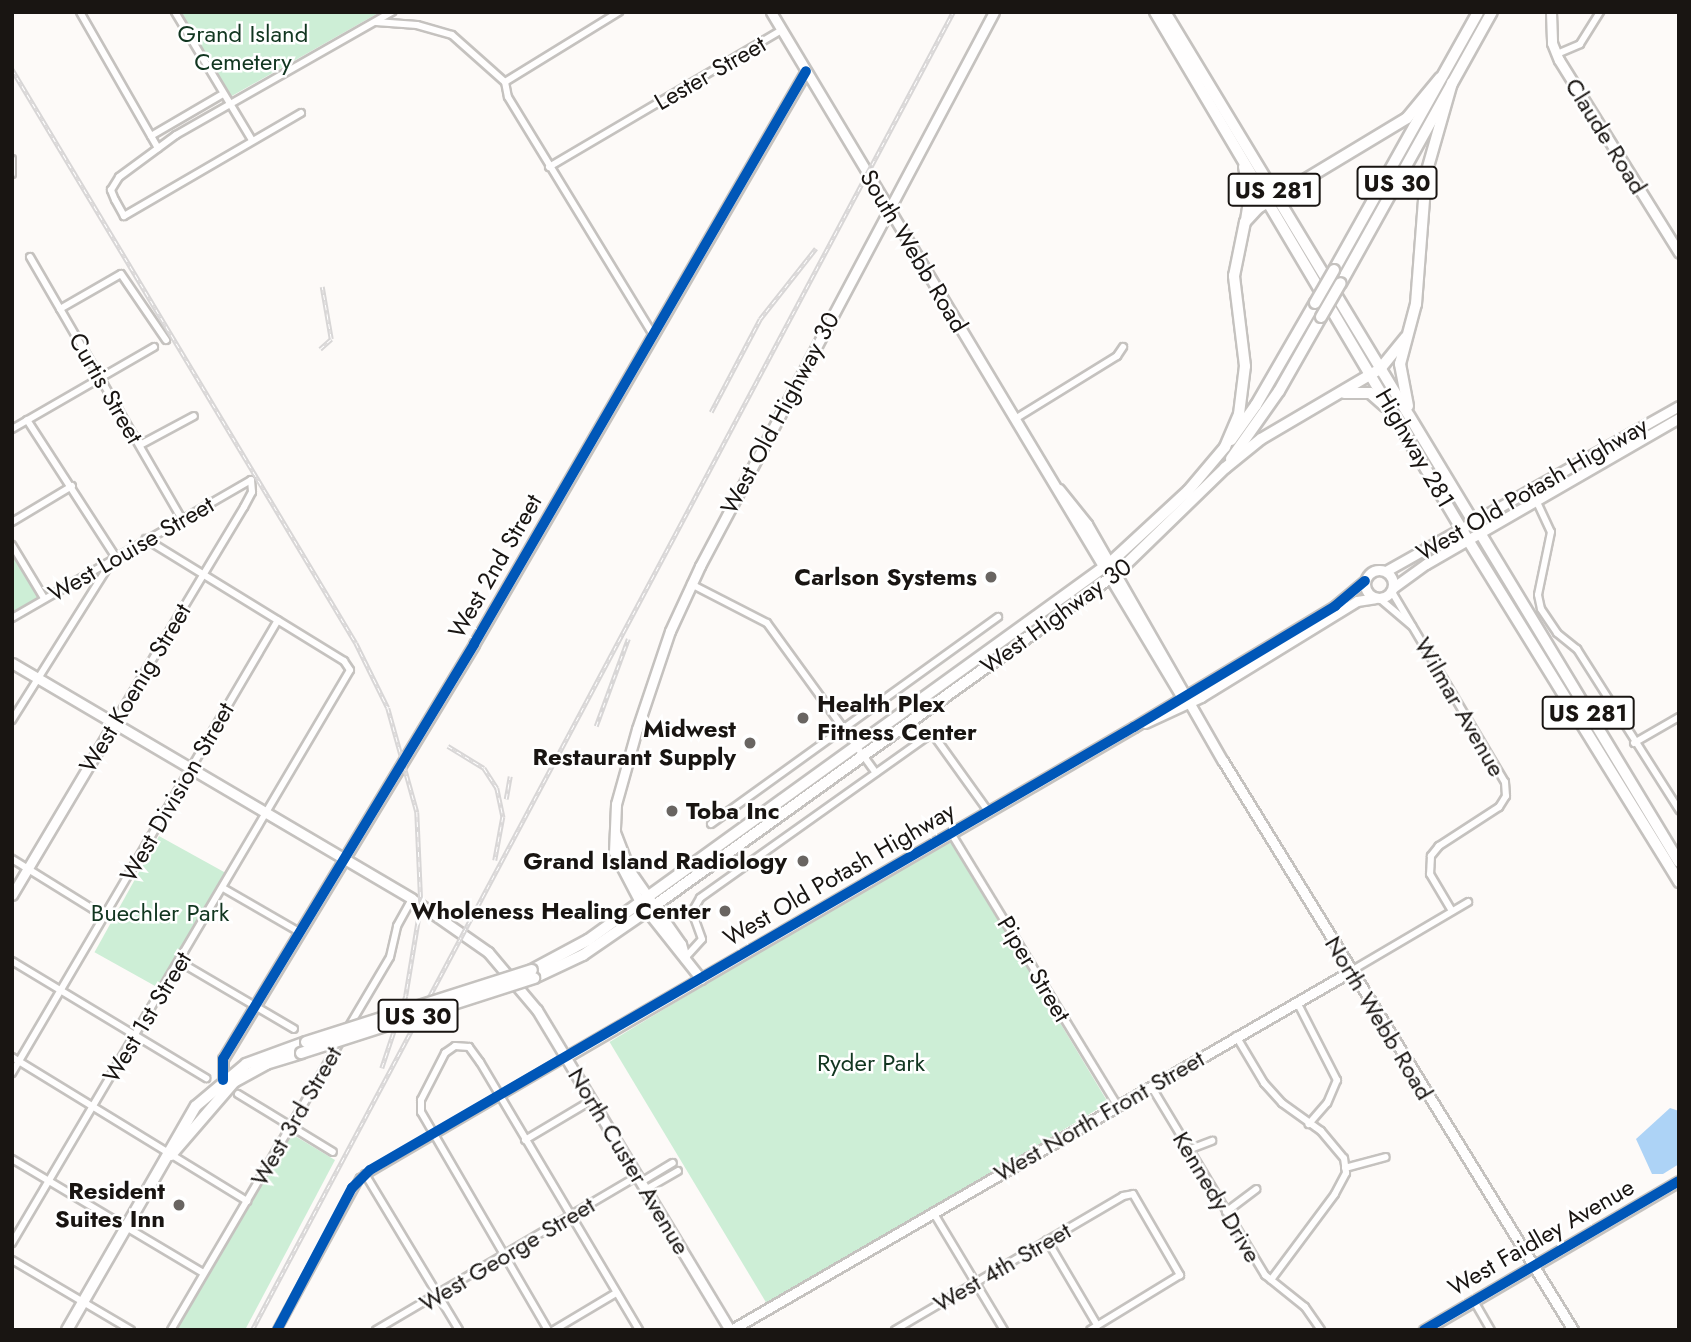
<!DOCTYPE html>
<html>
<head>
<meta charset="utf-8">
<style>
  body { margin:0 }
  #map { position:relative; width:1691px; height:1342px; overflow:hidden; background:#fdfaf8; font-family:Jost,sans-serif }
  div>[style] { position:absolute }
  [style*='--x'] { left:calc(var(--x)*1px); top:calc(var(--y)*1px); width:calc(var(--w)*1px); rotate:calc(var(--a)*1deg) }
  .green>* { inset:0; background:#cdeed6; transform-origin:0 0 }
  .water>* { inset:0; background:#add3f6 }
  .roads { filter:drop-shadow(2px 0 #c5c2bf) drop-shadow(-2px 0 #c5c2bf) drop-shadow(0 2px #c5c2bf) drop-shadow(0 -2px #c5c2bf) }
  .street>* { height:6px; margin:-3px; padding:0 3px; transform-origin:3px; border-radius:3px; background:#fffefe }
  .secondary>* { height:9px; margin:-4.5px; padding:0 4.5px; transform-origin:4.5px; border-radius:4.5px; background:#fffefe }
  .secondary>.ring { margin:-4.5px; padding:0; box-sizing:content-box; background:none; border:9px solid #fffefe; border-radius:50% }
  .primary>* { height:10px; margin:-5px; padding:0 5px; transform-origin:5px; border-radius:5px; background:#fffefe }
  .highway>* { height:10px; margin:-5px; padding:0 5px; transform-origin:5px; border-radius:5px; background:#fffefe }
  .rail>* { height:4.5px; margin-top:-2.25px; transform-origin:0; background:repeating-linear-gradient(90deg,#fff 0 5px,#d8d6d6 0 10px); box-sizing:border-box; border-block:2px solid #d8d6d6 }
  .bridges { filter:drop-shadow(2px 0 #c5c2bf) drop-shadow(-2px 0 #c5c2bf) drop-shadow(0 2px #c5c2bf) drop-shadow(0 -2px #c5c2bf) }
  .primary-bridge>* { height:10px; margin:-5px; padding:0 5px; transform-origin:5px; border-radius:5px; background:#fffefe }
  .highway-bridge>* { height:10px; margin:-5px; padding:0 5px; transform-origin:5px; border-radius:5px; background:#fffefe }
  .cycleway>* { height:10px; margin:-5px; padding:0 5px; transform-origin:5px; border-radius:5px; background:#0057b8 }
  .dots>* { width:19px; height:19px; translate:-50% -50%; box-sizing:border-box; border:4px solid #fff; border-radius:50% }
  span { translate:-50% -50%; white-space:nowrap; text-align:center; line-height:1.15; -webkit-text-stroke:5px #fff; paint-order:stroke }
  .shield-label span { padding:2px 5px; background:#fff; border:2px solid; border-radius:5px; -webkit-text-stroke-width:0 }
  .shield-label { font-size:23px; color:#191512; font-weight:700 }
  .park-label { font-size:24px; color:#113620 }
  .street-label { font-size:24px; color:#191512 }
  .poi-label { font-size:24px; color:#191512; font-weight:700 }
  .right { translate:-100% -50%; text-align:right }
  .left { translate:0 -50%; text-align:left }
  .frame { position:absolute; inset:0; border:14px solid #191512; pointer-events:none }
</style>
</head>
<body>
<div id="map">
  <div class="green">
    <i style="clip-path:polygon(180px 12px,380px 12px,230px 97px)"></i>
    <i style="clip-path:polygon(12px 549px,41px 598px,12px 614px)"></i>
    <i style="left:159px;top:836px;width:78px;height:133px;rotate:29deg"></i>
    <i style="left:949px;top:838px;width:309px;height:396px;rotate:59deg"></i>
    <i style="clip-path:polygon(290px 1133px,335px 1160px,245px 1330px,175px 1330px)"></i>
  </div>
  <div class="water">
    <i style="clip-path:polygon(1670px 1108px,1679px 1111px,1679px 1164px,1663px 1174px,1652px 1174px,1636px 1139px)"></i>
  </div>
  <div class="roads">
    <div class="street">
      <i style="--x:80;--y:12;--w:157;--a:60.2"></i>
      <i style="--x:175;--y:12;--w:149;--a:59"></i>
      <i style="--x:376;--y:22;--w:41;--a:4.2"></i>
      <i style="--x:417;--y:25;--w:36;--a:16"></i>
      <i style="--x:452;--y:35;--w:71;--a:41.6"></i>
      <i style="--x:505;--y:82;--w:15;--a:79"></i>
      <i style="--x:508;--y:97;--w:279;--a:58.6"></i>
      <i style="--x:1557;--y:54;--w:25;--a:-23"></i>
      <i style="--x:1580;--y:44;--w:38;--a:-58"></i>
      <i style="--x:505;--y:82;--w:134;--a:-31.6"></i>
      <i style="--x:301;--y:113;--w:205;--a:149.8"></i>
      <i style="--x:124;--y:216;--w:18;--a:-119"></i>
      <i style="--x:115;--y:200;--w:11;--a:-112"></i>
      <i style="--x:111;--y:190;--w:15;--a:-58"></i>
      <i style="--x:119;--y:177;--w:71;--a:-36.4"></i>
      <i style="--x:176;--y:135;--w:249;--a:-29.7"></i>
      <i style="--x:151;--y:136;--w:83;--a:-30.3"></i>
      <i style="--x:12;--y:159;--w:15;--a:90"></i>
      <i style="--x:549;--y:167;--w:270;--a:-30.5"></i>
      <i style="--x:30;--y:257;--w:303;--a:59.9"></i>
      <i style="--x:60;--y:309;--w:70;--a:-29.8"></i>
      <i style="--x:121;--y:274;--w:80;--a:55.7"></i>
      <i style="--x:1015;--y:419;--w:120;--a:-31.7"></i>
      <i style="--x:1117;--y:356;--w:11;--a:-56"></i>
      <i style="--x:12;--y:429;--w:164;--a:-30"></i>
      <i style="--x:140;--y:445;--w:61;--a:-28.2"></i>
      <i style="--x:1536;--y:500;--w:35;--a:65"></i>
      <i style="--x:1551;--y:532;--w:64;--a:101.7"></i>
      <i style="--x:1538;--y:595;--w:14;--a:78"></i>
      <i style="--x:1541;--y:609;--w:29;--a:56"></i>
      <i style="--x:1557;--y:633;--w:26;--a:39"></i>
      <i style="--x:1577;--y:649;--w:191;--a:57.6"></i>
      <i style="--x:12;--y:522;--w:70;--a:-31"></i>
      <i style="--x:12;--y:545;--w:62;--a:58.9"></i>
      <i style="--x:691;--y:584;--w:85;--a:27.2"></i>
      <i style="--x:767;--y:623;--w:185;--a:54"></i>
      <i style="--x:1392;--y:592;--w:221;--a:59.3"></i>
      <i style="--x:1505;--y:782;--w:14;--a:86"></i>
      <i style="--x:1506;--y:796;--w:13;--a:122"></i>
      <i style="--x:1499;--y:807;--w:72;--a:147"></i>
      <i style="--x:1439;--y:846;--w:13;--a:129"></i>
      <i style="--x:1431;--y:856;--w:18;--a:93"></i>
      <i style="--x:1430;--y:874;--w:43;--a:59.3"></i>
      <i style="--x:1380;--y:599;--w:42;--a:40.2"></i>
      <i style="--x:12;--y:618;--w:276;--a:-30"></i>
      <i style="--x:251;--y:480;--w:12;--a:85"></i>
      <i style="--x:252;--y:492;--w:17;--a:118"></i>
      <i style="--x:244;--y:507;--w:252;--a:121"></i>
      <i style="--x:12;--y:720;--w:194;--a:-57.9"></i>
      <i style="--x:115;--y:556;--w:162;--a:-122.9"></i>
      <i style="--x:1634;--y:743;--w:52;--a:-30"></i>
      <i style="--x:711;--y:824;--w:354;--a:-35.8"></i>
      <i style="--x:951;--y:833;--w:319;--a:58.6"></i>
      <i style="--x:12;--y:859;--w:108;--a:31.8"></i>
      <i style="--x:223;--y:888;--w:90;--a:30"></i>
      <i style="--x:685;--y:958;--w:25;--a:-48"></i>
      <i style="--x:702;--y:939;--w:29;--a:-110"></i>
      <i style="--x:692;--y:912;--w:16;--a:-60"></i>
      <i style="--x:700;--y:898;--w:285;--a:-35.4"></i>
      <i style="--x:932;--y:733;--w:96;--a:54.3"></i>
      <i style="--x:12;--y:961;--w:227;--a:31.1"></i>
      <i style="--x:180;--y:962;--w:132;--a:30.4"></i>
      <i style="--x:1351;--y:971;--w:136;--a:-30.5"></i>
      <i style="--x:1297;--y:1002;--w:88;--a:62.9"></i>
      <i style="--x:1337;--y:1080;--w:25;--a:113"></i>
      <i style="--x:1327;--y:1103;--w:28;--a:131"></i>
      <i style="--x:348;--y:1028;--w:82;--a:-59.4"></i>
      <i style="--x:390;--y:957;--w:32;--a:-77"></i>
      <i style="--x:397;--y:926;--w:31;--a:-61"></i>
      <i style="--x:1236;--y:1036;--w:55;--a:59.2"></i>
      <i style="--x:1264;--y:1083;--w:27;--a:48"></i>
      <i style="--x:1282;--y:1103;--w:48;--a:35.7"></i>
      <i style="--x:1321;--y:1131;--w:35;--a:50"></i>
      <i style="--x:1344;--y:1158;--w:15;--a:82"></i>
      <i style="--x:1346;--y:1173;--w:24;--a:118"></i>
      <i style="--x:1335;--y:1194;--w:107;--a:126.7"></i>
      <i style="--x:12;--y:1057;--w:276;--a:31.5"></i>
      <i style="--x:12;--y:1073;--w:525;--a:-59.58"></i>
      <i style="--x:1151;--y:1086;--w:221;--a:58.9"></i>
      <i style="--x:1265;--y:1275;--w:51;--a:38.7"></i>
      <i style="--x:1305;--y:1307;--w:28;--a:55"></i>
      <i style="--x:238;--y:1094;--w:111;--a:31.4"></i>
      <i style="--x:525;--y:1140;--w:78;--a:-30.8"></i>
      <i style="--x:1188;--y:1150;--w:26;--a:-21"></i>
      <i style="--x:12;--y:1159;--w:222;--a:30.8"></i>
      <i style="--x:1345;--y:1168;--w:42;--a:-15"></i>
      <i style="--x:365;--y:1174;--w:182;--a:58.9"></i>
      <i style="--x:641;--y:1182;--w:37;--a:-31"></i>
      <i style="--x:645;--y:1190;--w:38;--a:-30"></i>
      <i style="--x:933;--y:1212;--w:138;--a:59"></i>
      <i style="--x:1226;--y:1212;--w:38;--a:-37"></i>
      <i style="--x:1047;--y:1240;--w:99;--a:59.5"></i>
      <i style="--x:12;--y:1243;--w:665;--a:-59.46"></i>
      <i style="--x:350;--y:670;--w:11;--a:-124"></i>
      <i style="--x:344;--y:661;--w:233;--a:-148.4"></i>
      <i style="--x:12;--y:1260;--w:138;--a:30.5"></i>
      <i style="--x:1474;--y:1301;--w:34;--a:60"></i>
      <i style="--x:171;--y:1330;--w:336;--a:-59.6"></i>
      <i style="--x:277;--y:1330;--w:173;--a:-61.4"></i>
      <i style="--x:360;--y:1178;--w:239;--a:-30.4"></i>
      <i style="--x:376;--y:1330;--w:303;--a:-30.5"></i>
      <i style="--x:548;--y:1330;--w:252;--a:-120.2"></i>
      <i style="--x:421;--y:1112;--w:12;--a:-90"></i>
      <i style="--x:421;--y:1100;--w:53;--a:-62.9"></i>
      <i style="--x:445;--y:1053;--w:12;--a:-35"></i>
      <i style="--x:455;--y:1046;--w:14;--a:4"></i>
      <i style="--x:469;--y:1047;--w:19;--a:54"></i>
      <i style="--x:480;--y:1062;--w:312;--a:59.3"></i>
      <i style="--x:554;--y:1330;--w:72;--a:-30.8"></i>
      <i style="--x:895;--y:1330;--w:264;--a:-30.4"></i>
      <i style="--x:1123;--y:1196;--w:10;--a:-11"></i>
      <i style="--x:1133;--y:1194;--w:94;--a:59.9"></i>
      <i style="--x:1180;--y:1275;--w:105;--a:148.6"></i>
    </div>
    <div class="secondary">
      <i style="--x:771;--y:12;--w:803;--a:59.06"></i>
      <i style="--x:1551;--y:12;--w:31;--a:88"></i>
      <i style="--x:1552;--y:43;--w:18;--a:68"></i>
      <i style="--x:1559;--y:60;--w:227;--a:58.1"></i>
      <i style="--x:1059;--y:489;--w:45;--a:51.3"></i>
      <i style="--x:1087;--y:524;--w:273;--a:60.2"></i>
      <i style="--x:1223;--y:761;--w:668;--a:58.4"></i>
      <i class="ring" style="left:1365px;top:570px;width:19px;height:19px"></i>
      <i style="--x:1386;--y:571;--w:336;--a:-29.4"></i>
      <i style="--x:1394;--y:587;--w:39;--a:-36"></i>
      <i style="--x:1426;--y:564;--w:292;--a:-30"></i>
      <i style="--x:12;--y:663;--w:464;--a:30.5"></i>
      <i style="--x:412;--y:899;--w:93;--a:34.9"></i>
      <i style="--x:488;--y:952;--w:76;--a:49.8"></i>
      <i style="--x:537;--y:1010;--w:374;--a:58.9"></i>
      <i style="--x:1145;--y:723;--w:62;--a:-24.9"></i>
      <i style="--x:1201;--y:697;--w:183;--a:-31.6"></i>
      <i style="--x:1357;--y:601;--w:18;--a:-9"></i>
      <i style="--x:615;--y:832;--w:42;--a:69"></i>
      <i style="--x:630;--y:871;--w:89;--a:55.1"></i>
      <i style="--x:681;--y:944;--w:15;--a:74"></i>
      <i style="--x:12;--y:895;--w:200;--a:-59.3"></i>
      <i style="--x:701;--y:979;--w:98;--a:-128.4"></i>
      <i style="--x:640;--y:902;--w:56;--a:-117.5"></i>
      <i style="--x:614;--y:852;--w:48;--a:-87.6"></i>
      <i style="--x:616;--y:804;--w:78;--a:-74.4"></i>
      <i style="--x:637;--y:729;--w:103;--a:-71.4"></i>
      <i style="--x:670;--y:631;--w:72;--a:-65.2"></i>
      <i style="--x:700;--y:566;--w:627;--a:-62.05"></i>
      <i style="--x:566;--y:1057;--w:657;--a:-30.16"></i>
      <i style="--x:1134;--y:727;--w:235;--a:-31"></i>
      <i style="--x:1335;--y:606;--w:39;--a:-40"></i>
      <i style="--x:223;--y:1080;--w:21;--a:-90"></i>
      <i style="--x:223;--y:1059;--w:485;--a:-58.8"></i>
      <i style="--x:474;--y:644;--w:662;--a:-59.91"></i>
      <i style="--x:731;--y:1330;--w:716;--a:-30.07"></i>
      <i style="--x:1424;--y:1330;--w:295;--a:-30.3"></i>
    </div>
    <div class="primary">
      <i style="--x:1334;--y:270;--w:295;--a:-60.8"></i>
      <i style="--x:1341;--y:283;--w:310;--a:-60.9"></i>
      <i style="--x:1231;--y:440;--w:43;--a:-54.5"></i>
      <i style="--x:1256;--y:405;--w:118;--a:-60"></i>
      <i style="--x:1231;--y:459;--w:83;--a:-54.8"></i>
      <i style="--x:1279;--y:391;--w:85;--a:-60.4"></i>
    </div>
    <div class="highway">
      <i style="--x:1155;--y:12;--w:614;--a:59.34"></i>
      <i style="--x:1468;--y:540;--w:402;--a:58.3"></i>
      <i style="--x:1165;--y:12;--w:993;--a:58.84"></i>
      <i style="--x:1244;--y:167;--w:29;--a:78"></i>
      <i style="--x:1250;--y:195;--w:24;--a:99"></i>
      <i style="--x:1344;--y:393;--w:26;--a:0"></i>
      <i style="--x:1370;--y:393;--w:20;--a:41"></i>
      <i style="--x:1408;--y:406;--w:43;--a:-100.8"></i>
      <i style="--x:1400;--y:364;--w:62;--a:-75.1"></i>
      <i style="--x:1416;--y:304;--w:130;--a:-85.6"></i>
      <i style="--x:1426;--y:174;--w:95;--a:-74.1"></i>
      <i style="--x:532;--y:970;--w:64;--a:-28.2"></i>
      <i style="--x:588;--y:940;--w:645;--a:-35.86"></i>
      <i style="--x:1111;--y:562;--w:105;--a:-42.7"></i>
      <i style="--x:1188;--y:491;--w:57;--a:-49.9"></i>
      <i style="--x:1225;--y:447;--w:36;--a:-67"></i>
      <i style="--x:1239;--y:414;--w:48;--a:-82.9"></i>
      <i style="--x:1245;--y:366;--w:91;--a:-97"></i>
      <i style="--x:1234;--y:276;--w:55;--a:-78.5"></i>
      <i style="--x:1245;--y:222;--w:19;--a:-47"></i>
      <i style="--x:1258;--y:208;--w:174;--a:-31.1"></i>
      <i style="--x:1407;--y:118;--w:52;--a:-50.5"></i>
      <i style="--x:534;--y:978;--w:54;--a:-25.1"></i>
      <i style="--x:583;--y:955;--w:86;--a:-34.6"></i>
      <i style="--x:654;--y:906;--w:570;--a:-35.72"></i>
      <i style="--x:1117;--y:573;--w:151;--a:-44.2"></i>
      <i style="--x:1225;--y:468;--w:46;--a:-38.9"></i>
      <i style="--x:1261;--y:439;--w:138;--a:-30.5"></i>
      <i style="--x:1380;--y:369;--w:41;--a:-50.9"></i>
      <i style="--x:171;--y:1155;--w:96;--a:-49.2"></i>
      <i style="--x:234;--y:1082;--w:37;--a:-29"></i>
      <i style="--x:266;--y:1064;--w:37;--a:-17"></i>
      <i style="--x:67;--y:1330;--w:258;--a:-60.1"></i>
      <i style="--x:196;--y:1106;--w:65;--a:-40"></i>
      <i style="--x:246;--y:1064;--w:64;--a:-20.1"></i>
    </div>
  </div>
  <div class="rail">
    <i style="--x:12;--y:69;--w:669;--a:59.07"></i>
    <i style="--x:356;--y:643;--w:72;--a:63.8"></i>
    <i style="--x:388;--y:708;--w:108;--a:74.4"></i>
    <i style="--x:417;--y:812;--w:93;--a:87.5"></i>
    <i style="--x:421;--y:905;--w:92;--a:99.4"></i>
    <i style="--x:406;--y:996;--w:76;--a:108.4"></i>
    <i style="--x:320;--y:349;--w:15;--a:-42"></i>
    <i style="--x:331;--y:339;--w:53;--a:-99.8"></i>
    <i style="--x:711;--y:412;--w:105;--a:-62.2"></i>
    <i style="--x:760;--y:319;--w:90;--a:-51.7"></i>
    <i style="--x:596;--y:726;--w:93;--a:-69.8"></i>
    <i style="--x:448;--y:746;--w:42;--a:31.4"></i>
    <i style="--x:484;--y:768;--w:24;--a:57"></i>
    <i style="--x:497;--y:788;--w:30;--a:78"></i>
    <i style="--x:503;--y:817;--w:44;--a:100.5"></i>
    <i style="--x:506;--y:799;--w:23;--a:-80"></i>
    <i style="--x:252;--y:1330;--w:1493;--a:-61.99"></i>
  </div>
  <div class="bridges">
    <div class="primary-bridge">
      <i style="--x:1315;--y:303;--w:38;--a:-60"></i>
      <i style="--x:1321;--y:317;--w:39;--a:-60"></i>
    </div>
    <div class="highway-bridge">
      <i style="--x:306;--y:1042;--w:237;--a:-17.7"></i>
      <i style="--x:301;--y:1053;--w:245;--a:-17.8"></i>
    </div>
  </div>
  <div class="cycleway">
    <i style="--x:223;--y:1080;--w:21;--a:-90"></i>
    <i style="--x:223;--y:1059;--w:485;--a:-58.8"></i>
    <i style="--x:474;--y:644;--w:662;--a:-59.91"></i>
    <i style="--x:277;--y:1330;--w:161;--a:-62.2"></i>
    <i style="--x:352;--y:1188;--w:25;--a:-45"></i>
    <i style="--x:370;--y:1170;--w:883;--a:-30.11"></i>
    <i style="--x:1134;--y:727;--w:235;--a:-31"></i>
    <i style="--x:1335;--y:606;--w:39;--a:-40"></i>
    <i style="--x:1424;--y:1330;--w:295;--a:-30.3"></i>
  </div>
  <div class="dots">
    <i style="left:991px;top:577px;background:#696562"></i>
    <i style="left:803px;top:718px;background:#696562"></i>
    <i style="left:750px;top:743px;background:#696562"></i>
    <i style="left:672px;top:811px;background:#696562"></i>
    <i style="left:803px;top:861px;background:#696562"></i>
    <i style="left:725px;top:911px;background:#696562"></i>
    <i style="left:179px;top:1205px;background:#696562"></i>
  </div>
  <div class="shield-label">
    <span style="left:1397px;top:183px">US 30</span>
    <span style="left:1274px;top:190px">US 281</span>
    <span style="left:1588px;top:713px">US 281</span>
    <span style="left:418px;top:1016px">US 30</span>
  </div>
  <div class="park-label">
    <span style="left:243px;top:48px">Grand Island<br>Cemetery</span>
    <span style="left:160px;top:913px">Buechler Park</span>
    <span style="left:871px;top:1063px">Ryder Park</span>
  </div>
  <div class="street-label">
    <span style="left:710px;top:73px;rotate:-30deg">Lester Street</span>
    <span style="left:1606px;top:136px;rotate:58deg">Claude Road</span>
    <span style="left:914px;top:251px;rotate:59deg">South Webb Road</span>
    <span style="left:106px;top:388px;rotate:60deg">Curtis Street</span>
    <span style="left:780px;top:413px;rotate:-62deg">West Old Highway 30</span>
    <span style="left:1415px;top:448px;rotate:60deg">Highway 281</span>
    <span style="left:1532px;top:489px;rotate:-30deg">West Old Potash Highway</span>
    <span style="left:131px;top:549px;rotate:-30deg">West Louise Street</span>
    <span style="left:495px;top:566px;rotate:-60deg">West 2nd Street</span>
    <span style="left:1056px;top:616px;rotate:-36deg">West Highway 30</span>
    <span style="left:135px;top:688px;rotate:-59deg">West Koenig Street</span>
    <span style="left:1460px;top:707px;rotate:60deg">Wilmar Avenue</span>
    <span style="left:177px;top:792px;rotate:-60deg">West Division Street</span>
    <span style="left:839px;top:874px;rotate:-30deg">West Old Potash Highway</span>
    <span style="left:1034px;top:969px;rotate:59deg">Piper Street</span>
    <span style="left:147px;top:1017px;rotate:-59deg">West 1st Street</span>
    <span style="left:1379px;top:1018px;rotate:59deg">North Webb Road</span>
    <span style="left:296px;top:1116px;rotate:-60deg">West 3rd Street</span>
    <span style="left:1099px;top:1116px;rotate:-30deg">West North Front Street</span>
    <span style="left:629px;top:1161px;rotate:59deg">North Custer Avenue</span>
    <span style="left:1217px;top:1197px;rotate:59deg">Kennedy Drive</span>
    <span style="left:1541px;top:1237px;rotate:-30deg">West Faidley Avenue</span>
    <span style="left:507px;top:1254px;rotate:-31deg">West George Street</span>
    <span style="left:1002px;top:1267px;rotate:-30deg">West 4th Street</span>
  </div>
  <div class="poi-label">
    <span class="right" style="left:977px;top:577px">Carlson Systems</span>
    <span class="left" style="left:817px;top:718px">Health Plex<br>Fitness Center</span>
    <span class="right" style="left:736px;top:743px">Midwest<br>Restaurant Supply</span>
    <span class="left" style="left:686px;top:811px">Toba Inc</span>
    <span class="right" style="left:787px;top:861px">Grand Island Radiology</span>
    <span class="right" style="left:711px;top:911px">Wholeness Healing Center</span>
    <span class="right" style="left:165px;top:1205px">Resident<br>Suites Inn</span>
  </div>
  <div class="frame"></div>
</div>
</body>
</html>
